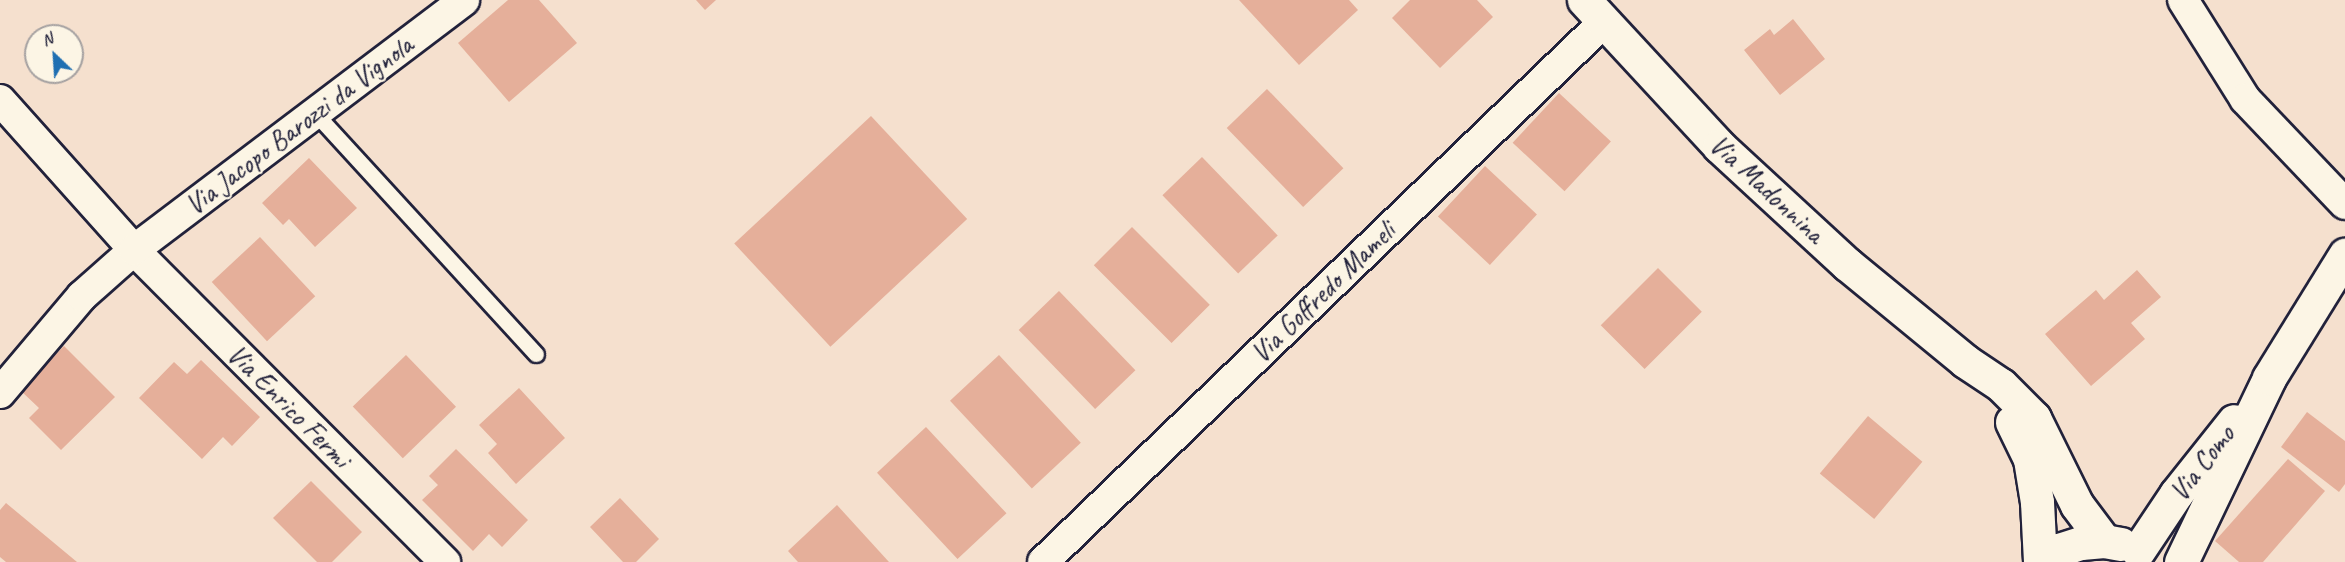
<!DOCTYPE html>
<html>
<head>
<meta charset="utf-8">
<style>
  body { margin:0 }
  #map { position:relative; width:2345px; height:562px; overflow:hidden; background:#f5e0ce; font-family:Caveat,sans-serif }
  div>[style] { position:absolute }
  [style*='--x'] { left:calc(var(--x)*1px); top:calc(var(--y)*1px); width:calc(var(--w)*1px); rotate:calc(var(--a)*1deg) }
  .building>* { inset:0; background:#e5af9a; transform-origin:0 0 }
  .roads { filter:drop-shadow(2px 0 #22223b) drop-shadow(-2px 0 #22223b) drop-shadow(0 2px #22223b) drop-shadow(0 -2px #22223b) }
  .lane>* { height:15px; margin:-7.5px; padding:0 7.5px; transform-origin:7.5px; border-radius:7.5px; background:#fcf5e5 }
  .street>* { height:30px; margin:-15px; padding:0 15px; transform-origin:15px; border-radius:15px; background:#fcf5e5 }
  .secondary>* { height:33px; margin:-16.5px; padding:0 16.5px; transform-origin:16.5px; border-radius:16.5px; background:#fcf5e5 }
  span { translate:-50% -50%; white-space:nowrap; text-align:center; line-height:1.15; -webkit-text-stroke:4.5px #fcf5e5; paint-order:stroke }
  .street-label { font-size:28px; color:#22223b }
  .north { position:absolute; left:24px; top:24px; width:60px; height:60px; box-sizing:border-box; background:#fcf5e5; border:2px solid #a5a1a1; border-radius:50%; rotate:335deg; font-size:16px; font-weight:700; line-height:24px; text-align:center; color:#22223b }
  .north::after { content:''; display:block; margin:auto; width:21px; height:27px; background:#1f6fb2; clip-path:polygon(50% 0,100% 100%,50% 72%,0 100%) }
</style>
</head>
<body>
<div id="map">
  <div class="building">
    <i style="clip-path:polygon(508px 0,539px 0,577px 43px,509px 102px,458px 43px)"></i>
    <i style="clip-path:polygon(696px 0,716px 0,705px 10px)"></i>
    <i style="clip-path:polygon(1239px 0,1349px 0,1358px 10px,1299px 65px)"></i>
    <i style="clip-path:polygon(1410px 0,1477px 0,1493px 17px,1440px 68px,1392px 18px)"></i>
    <i style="clip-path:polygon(1793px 19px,1825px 59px,1780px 95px,1744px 50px,1770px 29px,1774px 35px)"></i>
    <i style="left:1267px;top:89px;width:110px;height:56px;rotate:46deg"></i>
    <i style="left:1559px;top:93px;width:71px;height:68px;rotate:43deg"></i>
    <i style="left:871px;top:116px;width:141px;height:187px;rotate:47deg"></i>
    <i style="left:1202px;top:157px;width:109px;height:55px;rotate:46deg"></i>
    <i style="clip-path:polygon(309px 158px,357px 208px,315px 247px,289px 219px,283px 225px,262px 203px)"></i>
    <i style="left:1485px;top:166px;width:71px;height:69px;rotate:43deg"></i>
    <i style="left:1132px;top:227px;width:110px;height:54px;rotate:45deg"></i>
    <i style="left:260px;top:237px;width:81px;height:66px;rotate:47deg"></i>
    <i style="left:1658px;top:268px;width:62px;height:81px;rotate:45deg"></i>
    <i style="clip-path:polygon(2137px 270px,2161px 297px,2131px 323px,2145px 339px,2091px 386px,2045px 334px,2096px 290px,2104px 300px)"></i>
    <i style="left:1059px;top:291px;width:110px;height:56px;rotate:46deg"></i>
    <i style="clip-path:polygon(64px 346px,115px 397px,61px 450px,29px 418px,39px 408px,20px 390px)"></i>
    <i style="left:406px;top:355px;width:72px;height:74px;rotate:46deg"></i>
    <i style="left:999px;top:355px;width:120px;height:67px;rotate:47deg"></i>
    <i style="clip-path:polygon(201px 360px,260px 417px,232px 446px,223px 437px,202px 459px,139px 398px,174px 362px,187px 374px)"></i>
    <i style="clip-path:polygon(519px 388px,565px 438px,516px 484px,488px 453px,497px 444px,479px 425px)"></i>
    <i style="clip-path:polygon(2307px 412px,2345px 441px,2345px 484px,2339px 492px,2281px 447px)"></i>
    <i style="left:1868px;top:416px;width:71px;height:75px;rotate:40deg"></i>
    <i style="left:926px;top:427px;width:118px;height:67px;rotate:47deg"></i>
    <i style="clip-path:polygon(456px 449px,528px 520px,502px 547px,489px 534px,473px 551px,422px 500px,438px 485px,429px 476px)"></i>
    <i style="clip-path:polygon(2288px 459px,2325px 491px,2263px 562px,2239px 562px,2215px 541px)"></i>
    <i style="clip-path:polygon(311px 481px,362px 532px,332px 562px,317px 562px,273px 518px)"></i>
    <i style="clip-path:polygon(620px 498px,659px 539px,636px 562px,623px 562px,590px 527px)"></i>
    <i style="clip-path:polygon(6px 503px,77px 562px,6px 562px,0 557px,0 510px)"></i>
    <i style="clip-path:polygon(837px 505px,889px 562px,798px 562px,788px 551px)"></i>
  </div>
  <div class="roads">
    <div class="lane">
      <i style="--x:315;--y:113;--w:327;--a:47.5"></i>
    </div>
    <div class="street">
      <i style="--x:2183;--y:0;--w:117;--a:57.9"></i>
      <i style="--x:2245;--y:99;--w:145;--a:46.4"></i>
      <i style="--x:0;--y:100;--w:201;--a:48.2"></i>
      <i style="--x:134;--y:250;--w:441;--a:45.1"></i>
      <i style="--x:0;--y:393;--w:127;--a:-49.8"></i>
      <i style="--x:82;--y:296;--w:69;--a:-41.5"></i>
      <i style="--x:134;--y:250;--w:414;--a:-37.1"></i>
      <i style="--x:1043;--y:562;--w:777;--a:-43.91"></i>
    </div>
    <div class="secondary">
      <i style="--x:1584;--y:0;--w:199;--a:47.2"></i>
      <i style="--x:1719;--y:146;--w:174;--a:42.7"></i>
      <i style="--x:1847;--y:264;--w:153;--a:39.4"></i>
      <i style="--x:1965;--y:361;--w:43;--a:33.7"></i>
      <i style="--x:2001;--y:385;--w:47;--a:45"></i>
      <i style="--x:2034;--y:418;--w:97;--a:63.7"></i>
      <i style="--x:2077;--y:505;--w:45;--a:53.1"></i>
      <i style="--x:2012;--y:422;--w:41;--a:64.1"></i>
      <i style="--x:2030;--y:459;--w:44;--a:80.8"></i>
      <i style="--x:2037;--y:502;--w:60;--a:87.1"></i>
      <i style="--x:2138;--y:551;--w:69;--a:-56.3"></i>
      <i style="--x:2176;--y:494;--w:93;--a:-51.5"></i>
      <i style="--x:2041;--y:562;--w:22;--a:-34"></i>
      <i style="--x:2059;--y:550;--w:23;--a:-18"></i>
      <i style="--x:2081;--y:543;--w:23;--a:-5"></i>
      <i style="--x:2104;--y:541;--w:17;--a:10"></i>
      <i style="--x:2181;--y:562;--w:204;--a:-64.4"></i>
      <i style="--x:2269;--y:378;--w:145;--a:-58.3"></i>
    </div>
  </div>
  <div class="street-label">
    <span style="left:299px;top:125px;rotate:-37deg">Via Jacopo Barozzi da Vignola</span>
    <span style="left:1767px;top:189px;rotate:43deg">Via Madonnina</span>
    <span style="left:1323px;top:292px;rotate:-44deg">Via Goffredo Mameli</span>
    <span style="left:289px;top:406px;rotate:45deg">Via Enrico Fermi</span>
    <span style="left:2202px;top:463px;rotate:-52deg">Via Como</span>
  </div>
  <div class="north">N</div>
</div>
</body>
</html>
